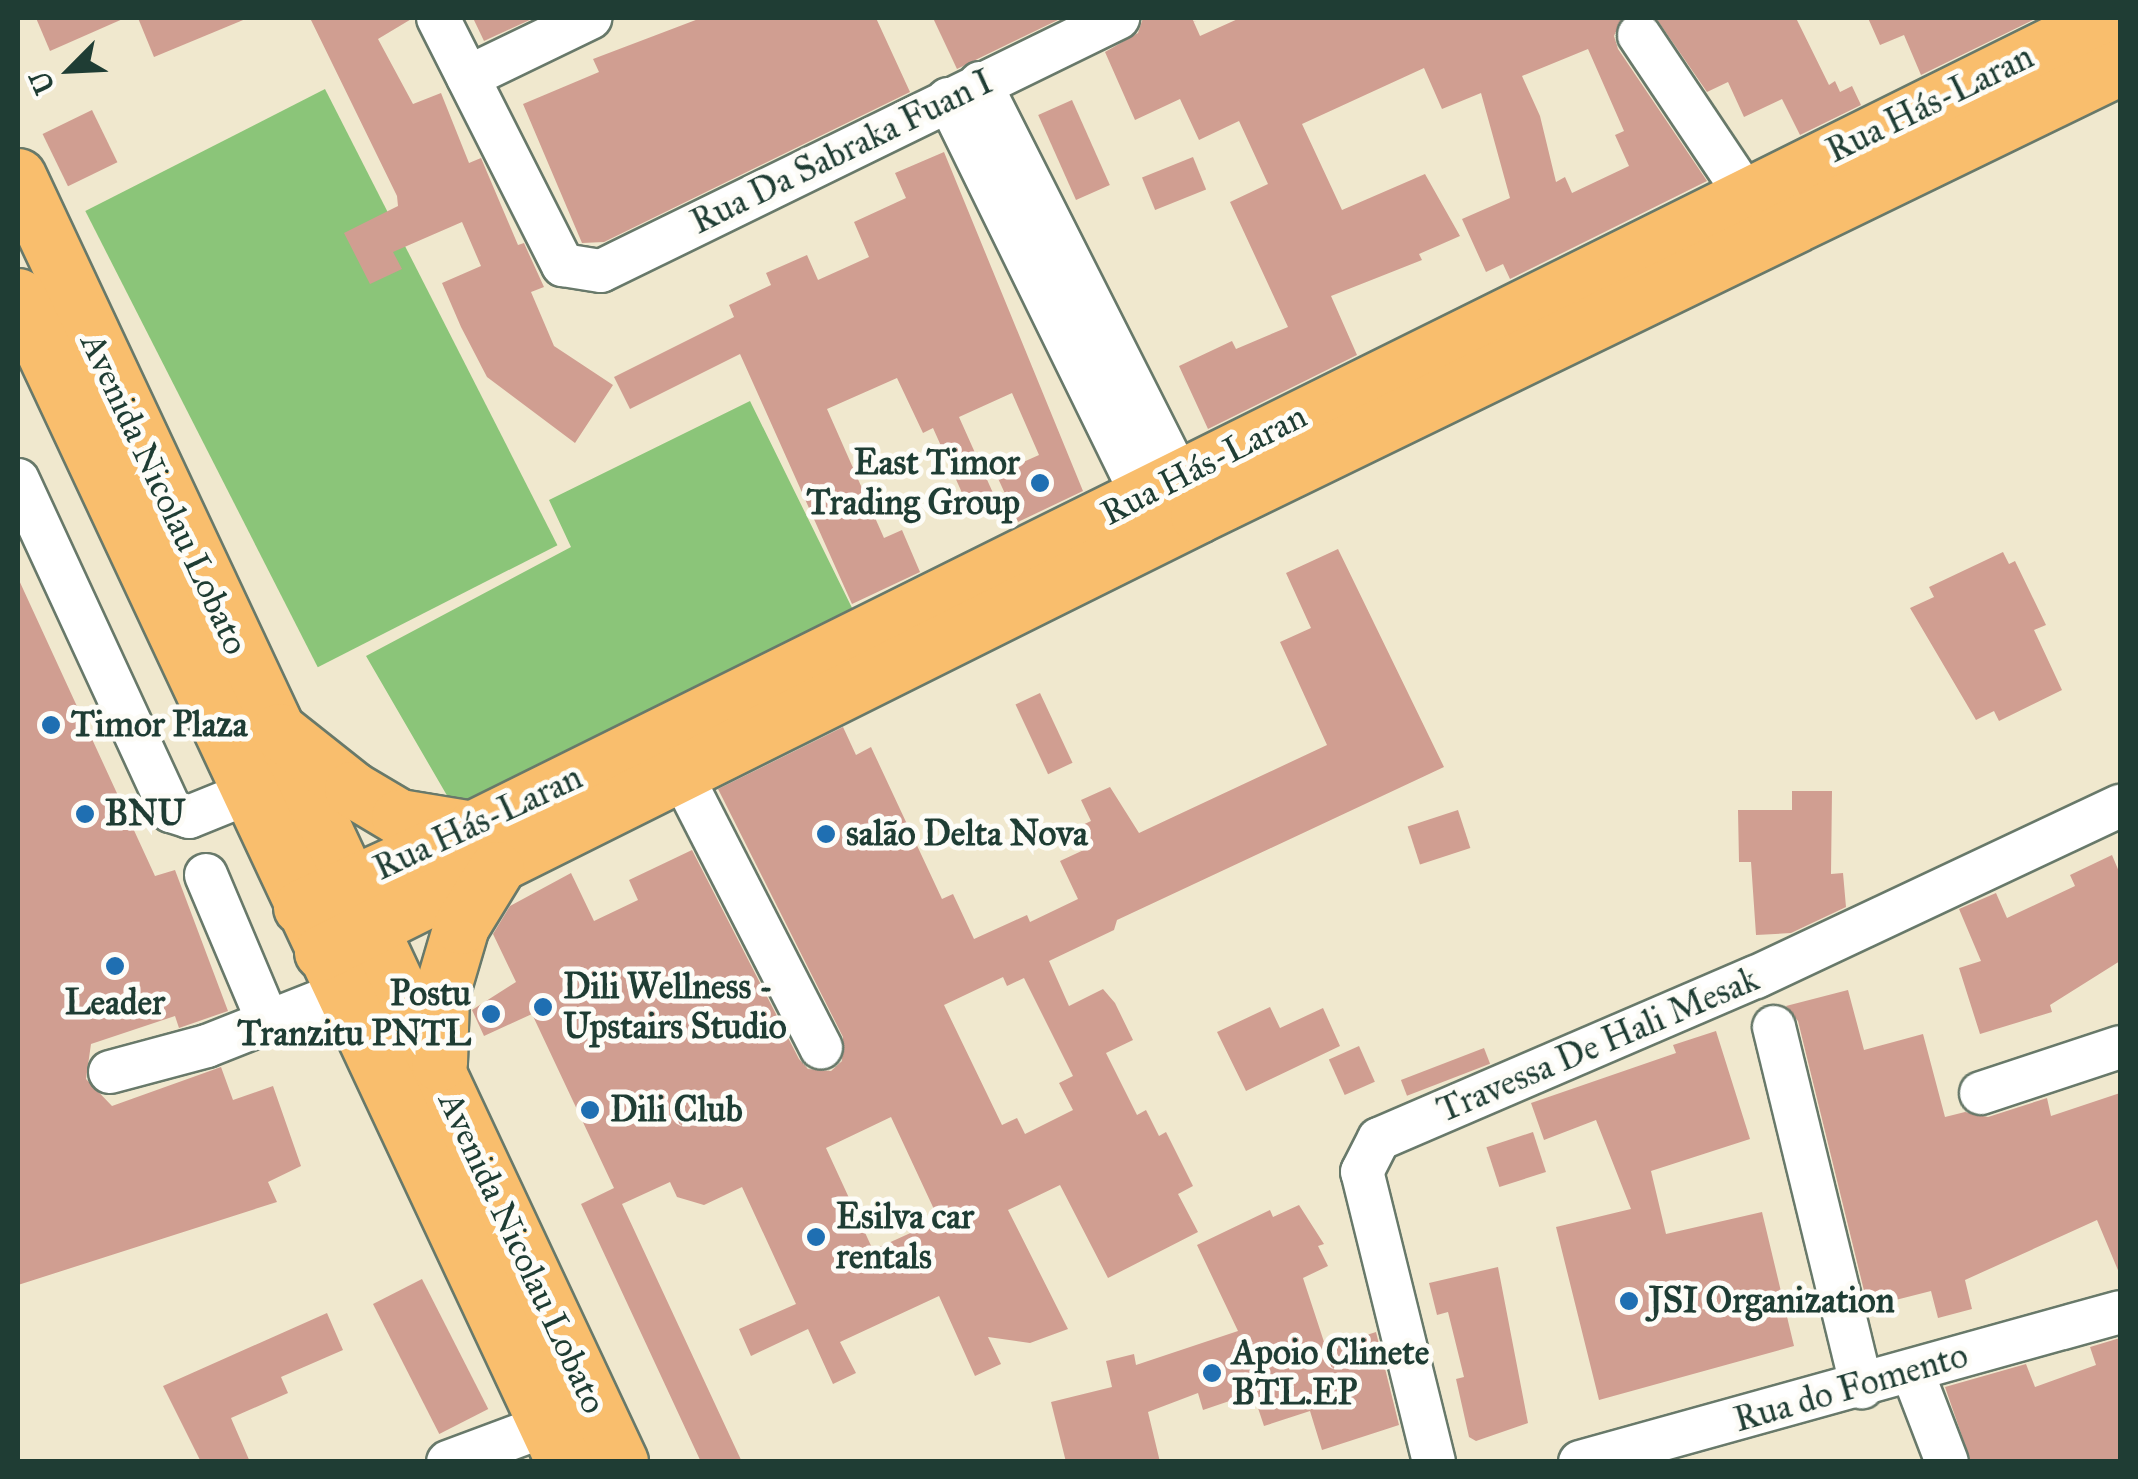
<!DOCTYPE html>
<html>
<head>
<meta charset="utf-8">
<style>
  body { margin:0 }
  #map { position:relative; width:2138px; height:1479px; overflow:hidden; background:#f0e8ce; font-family:"IM FELL Great Primer",serif }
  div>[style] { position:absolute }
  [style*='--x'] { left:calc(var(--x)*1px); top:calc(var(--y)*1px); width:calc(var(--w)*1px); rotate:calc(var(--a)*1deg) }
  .green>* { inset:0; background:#8bc579; transform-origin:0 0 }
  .building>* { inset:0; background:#d09e91; transform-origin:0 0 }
  .roads { filter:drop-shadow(2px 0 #68796a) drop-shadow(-2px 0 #68796a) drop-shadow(0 2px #68796a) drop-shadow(0 -2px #68796a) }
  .minor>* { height:42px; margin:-21px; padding:0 21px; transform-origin:21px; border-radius:21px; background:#fff }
  .major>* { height:55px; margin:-27.5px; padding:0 27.5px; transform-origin:27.5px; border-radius:27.5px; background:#f9be6d }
  .dots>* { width:28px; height:28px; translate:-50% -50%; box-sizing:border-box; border:5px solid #fdfcf7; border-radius:50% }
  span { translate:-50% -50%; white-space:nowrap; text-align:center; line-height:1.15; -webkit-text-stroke:10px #fdfcf7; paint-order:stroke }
  .street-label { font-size:35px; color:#1f3d34 }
  .poi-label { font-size:35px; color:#1f3d34; font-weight:700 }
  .right { translate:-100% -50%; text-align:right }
  .left { translate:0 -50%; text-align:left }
  .frame { position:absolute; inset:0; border:20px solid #1f3d34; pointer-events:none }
  .north { position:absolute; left:20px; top:20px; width:100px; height:100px; -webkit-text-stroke:8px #fdfcf7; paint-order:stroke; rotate:246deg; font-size:28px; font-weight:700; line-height:40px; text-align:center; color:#1f3d34 }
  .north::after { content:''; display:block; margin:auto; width:35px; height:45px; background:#1f3d34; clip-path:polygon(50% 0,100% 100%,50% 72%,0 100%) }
</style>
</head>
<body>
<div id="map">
  <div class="green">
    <i style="left:325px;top:89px;width:512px;height:269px;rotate:63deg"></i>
    <i style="clip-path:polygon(750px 401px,858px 620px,456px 811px,366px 656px,571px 547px,549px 500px)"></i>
  </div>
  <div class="building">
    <i style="clip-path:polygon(36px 18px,125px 18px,50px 51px)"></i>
    <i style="clip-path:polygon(138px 18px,248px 18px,154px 57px)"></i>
    <i style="clip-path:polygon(310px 18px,413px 18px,378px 39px,413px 104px,441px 93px,469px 163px,481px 158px,518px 245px,524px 243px,528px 252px,544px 287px,531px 292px,554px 346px,613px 385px,575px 443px,487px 377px,461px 327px,442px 283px,481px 266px,462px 222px,393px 252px,402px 269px,370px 284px,344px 233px,398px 206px,397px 196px)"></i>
    <i style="clip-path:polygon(473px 18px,534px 18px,484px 41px)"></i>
    <i style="clip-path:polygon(701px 18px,876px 18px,910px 92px,604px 242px,582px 243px,523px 104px,599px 72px,593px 59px)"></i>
    <i style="clip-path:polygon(933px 18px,1062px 18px,957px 69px)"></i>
    <i style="clip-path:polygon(evenodd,1143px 18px,1192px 18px,1200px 36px,1240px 18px,1622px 18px,1614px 36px,1618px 49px,1707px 181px,1510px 279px,1503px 264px,1486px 272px,1462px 219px,1510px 198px,1481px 93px,1442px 109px,1424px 68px,1302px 124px,1342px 210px,1425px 174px,1460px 236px,1419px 254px,1422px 260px,1331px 296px,1357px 355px,1208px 429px,1179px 366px,1232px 341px,1236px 349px,1288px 327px,1230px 202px,1268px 184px,1239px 121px,1199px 140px,1180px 99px,1135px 120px,1105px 52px,1138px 33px,1143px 18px,1588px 49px,1624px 131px,1615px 135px,1629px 166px,1572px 193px,1565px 177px,1556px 182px,1540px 116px,1522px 76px,1588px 49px)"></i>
    <i style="clip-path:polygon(1656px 18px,1796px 18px,1829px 85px,1835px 81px,1840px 92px,1852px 86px,1861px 105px,1800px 135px,1782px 99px,1744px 117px,1728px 82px,1707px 92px)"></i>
    <i style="clip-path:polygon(1868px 18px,2037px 18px,1921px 75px,1904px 35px,1880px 45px)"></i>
    <i style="left:1072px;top:100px;width:93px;height:37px;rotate:66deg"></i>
    <i style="left:92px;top:110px;width:58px;height:55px;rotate:64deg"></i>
    <i style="clip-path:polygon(944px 152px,1083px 491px,1018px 522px,996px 474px,1039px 455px,1012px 393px,959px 417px,993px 493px,967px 504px,933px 428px,923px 433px,897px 378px,827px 409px,884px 538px,902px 530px,920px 572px,852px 604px,740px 354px,630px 409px,614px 377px,734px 317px,729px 305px,771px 285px,766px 273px,807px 255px,818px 280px,869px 257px,854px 222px,906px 198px,895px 173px)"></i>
    <i style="left:1193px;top:157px;width:35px;height:55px;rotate:68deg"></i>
    <i style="clip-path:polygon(evenodd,1338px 549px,1444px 767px,1117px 920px,1114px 930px,1049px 961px,1069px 1006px,1103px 989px,1115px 1003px,1133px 1040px,1106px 1053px,1137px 1115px,1146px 1110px,1159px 1136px,1166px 1132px,1193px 1186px,1178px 1194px,1198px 1232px,1108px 1278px,1060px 1185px,1008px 1210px,1068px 1329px,1030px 1343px,988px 1337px,1001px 1364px,975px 1376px,939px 1296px,840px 1342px,856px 1373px,833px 1384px,808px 1329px,751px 1356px,739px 1329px,796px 1304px,742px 1187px,704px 1205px,677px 1197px,670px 1182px,622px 1204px,742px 1462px,701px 1462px,581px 1204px,614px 1188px,532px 1014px,484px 1036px,472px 1010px,516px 982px,493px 934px,510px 906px,571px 873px,594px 921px,638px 900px,629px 880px,692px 850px,799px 1059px,808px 1069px,831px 1071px,842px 1061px,843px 1037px,718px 789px,843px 727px,856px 755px,871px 747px,942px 899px,953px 894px,974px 939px,1027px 915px,1030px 922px,1078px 899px,1060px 861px,1088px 848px,1078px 827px,1091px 821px,1081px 800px,1110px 787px,1139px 833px,1327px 745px,1280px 642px,1311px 628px,1286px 573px,1338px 549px,1003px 977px,1007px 986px,1024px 978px,1073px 1076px,1059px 1083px,1073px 1110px,1025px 1134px,1017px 1118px,1002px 1125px,944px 1005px,1003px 977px,1338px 549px,891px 1117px,939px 1220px,873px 1250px,826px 1148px,891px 1117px)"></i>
    <i style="clip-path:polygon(2003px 552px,2009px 564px,2015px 561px,2046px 625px,2034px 630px,2062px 690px,1999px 721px,1994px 711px,1976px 720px,1910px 608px,1934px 597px,1929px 587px)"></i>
    <i style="clip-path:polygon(18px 578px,155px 876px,175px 870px,228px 1011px,179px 1028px,175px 1016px,91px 1044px,86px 1079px,112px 1106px,221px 1067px,233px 1100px,273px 1086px,301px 1166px,268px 1182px,277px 1202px,18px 1285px)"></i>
    <i style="left:1040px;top:693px;width:77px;height:27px;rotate:65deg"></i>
    <i style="clip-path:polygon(1792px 791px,1832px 791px,1831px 874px,1843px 873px,1846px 907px,1791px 933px,1756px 935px,1751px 862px,1739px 862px,1738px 810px,1792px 810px)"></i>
    <i style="left:1458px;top:810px;width:40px;height:53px;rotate:72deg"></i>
    <i style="clip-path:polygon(2112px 855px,2120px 874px,2120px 961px,2050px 1005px,2052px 1012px,1980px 1034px,1959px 968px,1981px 961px,1959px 909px,1996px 893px,2007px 918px,2075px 886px,2070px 875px)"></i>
    <i style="clip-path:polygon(1848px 990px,1864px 1050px,1923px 1034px,1945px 1117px,1965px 1112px,1988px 1117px,2047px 1098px,2051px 1116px,2120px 1093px,2120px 1275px,2097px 1220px,1965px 1280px,1972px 1309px,1938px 1318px,1931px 1291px,1868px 1307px,1798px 1021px,1786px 1006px)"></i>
    <i style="clip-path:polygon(1270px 1007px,1280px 1028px,1323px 1008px,1340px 1046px,1246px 1091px,1217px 1032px)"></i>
    <i style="clip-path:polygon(1716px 1031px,1750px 1139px,1651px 1171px,1666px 1234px,1762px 1212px,1794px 1346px,1599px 1400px,1556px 1227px,1631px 1209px,1596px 1120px,1544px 1140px,1531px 1103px,1676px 1053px,1673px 1045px)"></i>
    <i style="left:1359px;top:1046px;width:39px;height:33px;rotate:66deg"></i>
    <i style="left:1484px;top:1048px;width:17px;height:89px;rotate:69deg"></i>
    <i style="left:1533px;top:1132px;width:42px;height:49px;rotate:72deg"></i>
    <i style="clip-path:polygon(1299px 1205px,1324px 1244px,1318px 1246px,1328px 1266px,1303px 1278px,1326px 1348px,1376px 1332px,1399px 1425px,1322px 1450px,1310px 1411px,1264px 1426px,1253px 1393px,1203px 1410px,1198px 1393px,1148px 1412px,1160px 1462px,1066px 1462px,1051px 1402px,1112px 1387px,1106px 1361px,1134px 1354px,1136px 1365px,1238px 1331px,1197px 1245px,1270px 1210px,1273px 1217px)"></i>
    <i style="clip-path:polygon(1498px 1267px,1528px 1423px,1476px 1441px,1469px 1437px,1456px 1379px,1464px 1377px,1448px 1312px,1437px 1315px,1429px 1283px)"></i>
    <i style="left:422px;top:1279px;width:146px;height:55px;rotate:63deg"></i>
    <i style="clip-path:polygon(327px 1313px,343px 1350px,281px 1377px,288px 1393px,231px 1418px,250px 1462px,201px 1462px,163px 1386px)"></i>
    <i style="clip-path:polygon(2120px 1338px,2120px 1462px,1971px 1462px,1945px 1387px,2026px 1364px,2035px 1387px,2096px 1365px,2090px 1347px)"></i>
  </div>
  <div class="roads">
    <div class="minor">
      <i style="--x:438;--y:18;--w:277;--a:63.2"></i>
      <i style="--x:563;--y:265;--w:38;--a:9"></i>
      <i style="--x:601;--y:271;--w:576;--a:-26.08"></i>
      <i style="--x:1639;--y:35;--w:192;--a:56.2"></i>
      <i style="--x:468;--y:77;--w:136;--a:-25.8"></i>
      <i style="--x:980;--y:83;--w:470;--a:63.2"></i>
      <i style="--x:948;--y:99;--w:473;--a:63.9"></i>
      <i style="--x:18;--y:480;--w:365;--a:65.2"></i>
      <i style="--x:171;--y:811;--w:19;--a:18"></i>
      <i style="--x:189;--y:817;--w:64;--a:-22.1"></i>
      <i style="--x:682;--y:776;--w:305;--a:62.9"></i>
      <i style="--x:206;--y:875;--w:160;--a:67.1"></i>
      <i style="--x:1774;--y:1027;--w:371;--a:76.3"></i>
      <i style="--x:110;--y:1072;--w:100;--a:-15"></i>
      <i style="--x:207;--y:1046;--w:144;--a:-21.6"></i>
      <i style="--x:1981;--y:1093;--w:146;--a:-18.3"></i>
      <i style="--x:1912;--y:1371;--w:97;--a:69"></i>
      <i style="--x:448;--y:1462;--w:134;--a:-20.5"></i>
      <i style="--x:1434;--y:1462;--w:299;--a:-103.9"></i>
      <i style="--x:1362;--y:1172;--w:37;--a:-63"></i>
      <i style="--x:1379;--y:1139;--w:410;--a:-23.3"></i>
      <i style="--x:1756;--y:977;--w:402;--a:-25.2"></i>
      <i style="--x:1580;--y:1462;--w:560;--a:-15.52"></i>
    </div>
    <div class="major">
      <i style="--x:18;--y:176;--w:1420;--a:64.91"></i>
      <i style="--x:18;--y:296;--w:1288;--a:64.91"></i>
      <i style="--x:279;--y:731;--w:93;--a:38.5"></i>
      <i style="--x:352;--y:789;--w:55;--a:30.8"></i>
      <i style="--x:399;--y:817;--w:74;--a:9.3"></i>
      <i style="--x:301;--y:907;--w:188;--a:-24.5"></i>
      <i style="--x:472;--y:829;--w:1824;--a:-26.4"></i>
      <i style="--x:322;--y:952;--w:979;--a:-26.51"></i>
      <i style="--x:1198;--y:515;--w:1025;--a:-25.92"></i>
      <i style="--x:439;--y:1063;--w:69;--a:-88.3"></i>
      <i style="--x:441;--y:994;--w:71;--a:-73.6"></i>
      <i style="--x:461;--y:926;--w:67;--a:-58.4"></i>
    </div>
  </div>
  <div class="dots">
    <i style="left:1040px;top:483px;background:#1f6fb2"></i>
    <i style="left:51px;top:725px;background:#1f6fb2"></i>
    <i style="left:85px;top:814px;background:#1f6fb2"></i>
    <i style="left:826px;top:834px;background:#1f6fb2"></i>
    <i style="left:115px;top:966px;background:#1f6fb2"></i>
    <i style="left:543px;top:1007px;background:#1f6fb2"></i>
    <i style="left:491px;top:1014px;background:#1f6fb2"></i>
    <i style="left:590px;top:1110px;background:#1f6fb2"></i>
    <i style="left:816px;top:1237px;background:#1f6fb2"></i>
    <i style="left:1629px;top:1301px;background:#1f6fb2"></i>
    <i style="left:1212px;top:1373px;background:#1f6fb2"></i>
  </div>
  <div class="street-label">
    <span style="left:1930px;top:104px;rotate:-26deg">Rua Hás-Laran</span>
    <span style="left:842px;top:152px;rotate:-26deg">Rua Da Sabraka Fuan I</span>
    <span style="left:1204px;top:465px;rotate:-27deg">Rua Hás-Laran</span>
    <span style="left:164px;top:494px;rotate:65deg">Avenida Nicolau Lobato</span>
    <span style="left:478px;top:823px;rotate:-25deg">Rua Hás-Laran</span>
    <span style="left:1598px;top:1045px;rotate:-23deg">Travessa De Hali Mesak</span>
    <span style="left:522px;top:1253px;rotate:65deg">Avenida Nicolau Lobato</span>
    <span style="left:1851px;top:1388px;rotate:-16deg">Rua do Fomento</span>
  </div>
  <div class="poi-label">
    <span class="right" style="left:1020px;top:483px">East Timor<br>Trading Group</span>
    <span class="left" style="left:71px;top:725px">Timor Plaza</span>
    <span class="left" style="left:105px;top:814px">BNU</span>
    <span class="left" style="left:846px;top:834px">salão Delta Nova</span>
    <span class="left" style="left:563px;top:1007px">Dili Wellness -<br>Upstairs Studio</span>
    <span class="right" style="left:471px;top:1014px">Postu<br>Tranzitu PNTL</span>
    <span style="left:115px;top:1003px">Leader</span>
    <span class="left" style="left:610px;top:1110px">Dili Club</span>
    <span class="left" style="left:836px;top:1237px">Esilva car<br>rentals</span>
    <span class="left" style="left:1649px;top:1301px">JSI Organization</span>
    <span class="left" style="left:1232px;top:1373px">Apoio Clinete<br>BTL.EP</span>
  </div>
  <div class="frame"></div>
  <div class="north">U</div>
</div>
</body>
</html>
